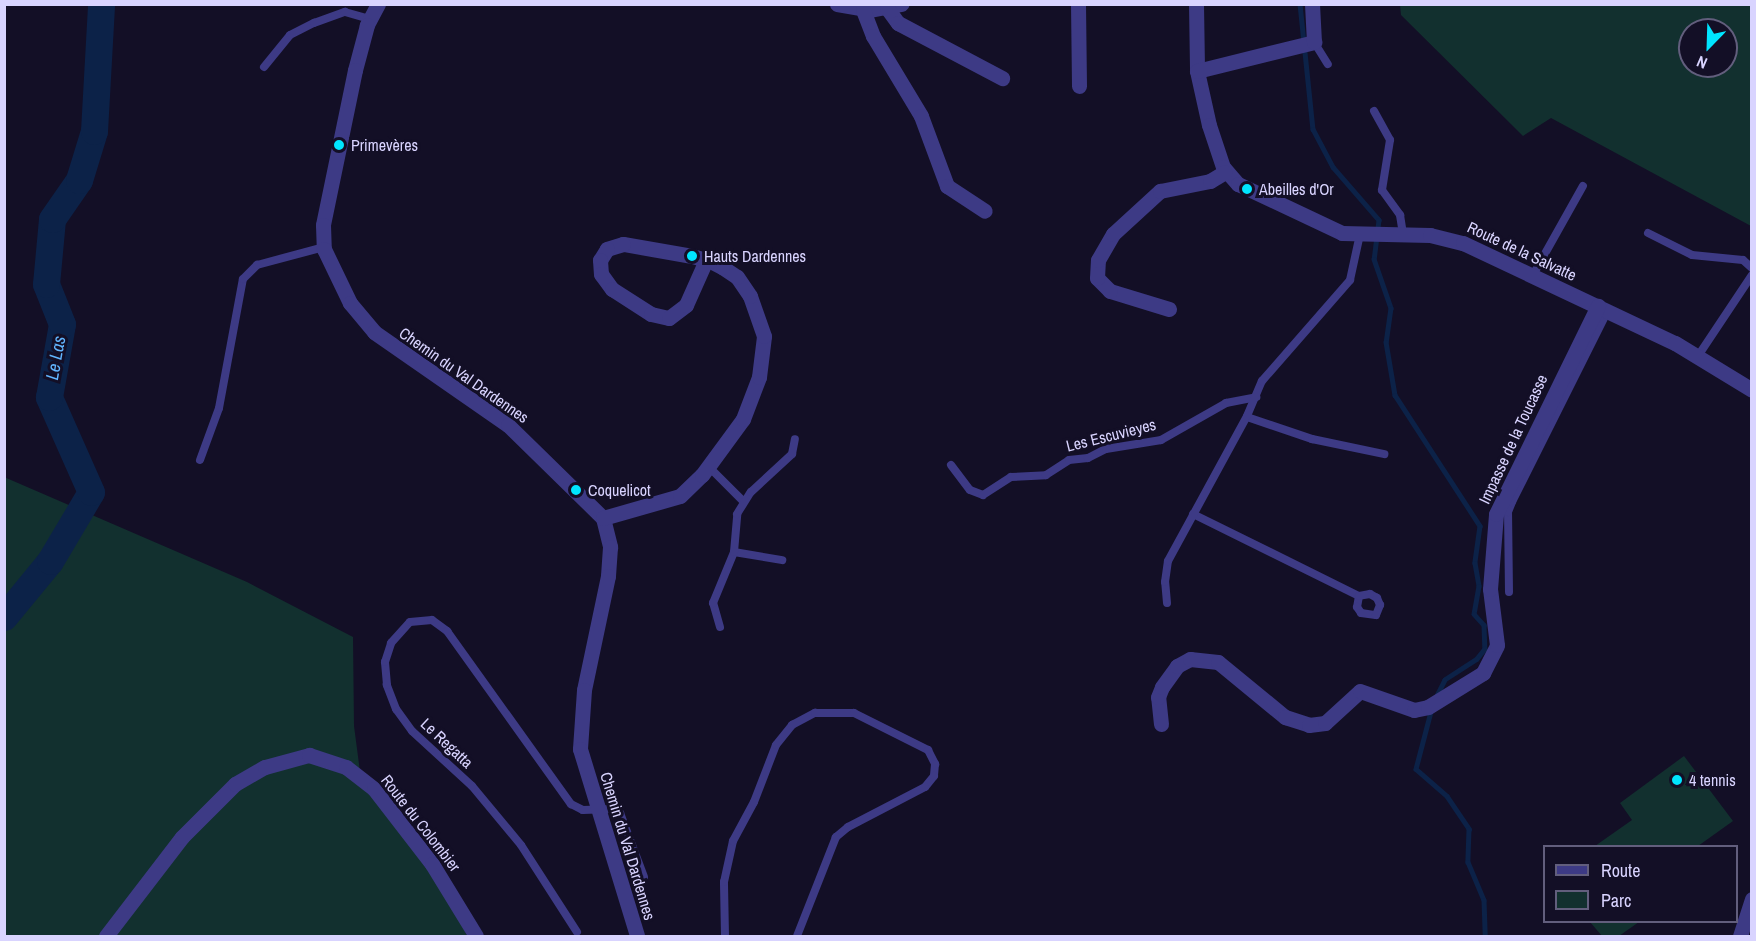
<!DOCTYPE html>
<html>
<head>
<meta charset="utf-8">
<style>
  body { margin:0 }
  #map { position:relative; width:1756px; height:941px; overflow:hidden; background:#130f26; font-family:"Archivo Narrow",sans-serif }
  div>[style] { position:absolute }
  [style*='--x'] { left:calc(var(--x)*1px); top:calc(var(--y)*1px); width:calc(var(--w)*1px); rotate:calc(var(--a)*1deg) }
  .green>* { inset:0; background:#12302f }
  .stream>* { height:4.5px; margin:-2.25px; padding:0 2.25px; transform-origin:2.25px; border-radius:2.25px; background:#0c2248 }
  .river>* { height:27px; margin:-13.5px; padding:0 13.5px; transform-origin:13.5px; border-radius:13.5px; background:#0c2248 }
  .service>* { height:8px; margin:-4px; padding:0 4px; transform-origin:4px; border-radius:4px; background:#3d3a85 }
  .minor>* { height:15px; margin:-7.5px; padding:0 7.5px; transform-origin:7.5px; border-radius:7.5px; background:#3d3a85 }
  .tertiary>* { height:15px; margin:-7.5px; padding:0 7.5px; transform-origin:7.5px; border-radius:7.5px; background:#3d3a85 }
  .dots>* { width:16px; height:16px; translate:-50% -50%; box-sizing:border-box; border:3px solid #130f26; border-radius:50% }
  span { translate:-50% -50%; white-space:nowrap; text-align:center; line-height:1.15; -webkit-text-stroke:6px #130f26; paint-order:stroke }
  .poi-label { font-size:16px; color:#d9d4ff }
  .left { translate:0 -50%; text-align:left }
  .street-label { font-size:16px; color:#d9d4ff }
  .water-label { font-size:18px; color:#62b6ff; font-style:italic }
  .frame { position:absolute; inset:0; border:6px solid #d9d4ff; pointer-events:none }
  .legend { position:absolute; left:1543px; top:845px; width:195px; height:78px; box-sizing:border-box; background:#130f26; border:2px solid #625e7d; margin:0; padding:8px 10px; list-style:none; font-size:18px; color:#d9d4ff }
  .legend li { display:flex; align-items:center; gap:12px; height:30px }
  .legend b { width:30px; border:2px solid #625e7d }
  .north { position:absolute; left:1678px; top:18px; width:60px; height:60px; box-sizing:border-box; background:#130f26; border:2px solid #625e7d; border-radius:50%; rotate:203deg; font-size:16px; font-weight:700; line-height:24px; text-align:center; color:#d9d4ff }
  .north::after { content:''; display:block; margin:auto; width:21px; height:27px; background:#00e5ff; clip-path:polygon(50% 0,100% 100%,50% 72%,0 100%) }
</style>
</head>
<body>
<div id="map">
  <div class="green">
    <i style="clip-path:polygon(evenodd,1400px 5px,1751px 5px,1751px 226px,1551px 118px,1523px 136px,1401px 15px,1400px 5px,1690px 30px,1726px 30px,1726px 66px,1690px 66px,1690px 30px)"></i>
    <i style="clip-path:polygon(4px 477px,247px 582px,353px 637px,354px 726px,361px 779px,439px 875px,467px 936px,5px 936px)"></i>
    <i style="clip-path:polygon(1684px 756px,1733px 821px,1698px 846px,1595px 846px,1632px 820px,1620px 803px)"></i>
    <i style="clip-path:polygon(1590px 922px,1639px 922px,1619px 936px,1602px 936px)"></i>
  </div>
  <div class="stream">
    <i style="--x:1300;--y:4;--w:126;--a:84.1"></i>
    <i style="--x:1313;--y:129;--w:43;--a:62.2"></i>
    <i style="--x:1333;--y:167;--w:70;--a:49"></i>
    <i style="--x:1379;--y:220;--w:39;--a:97"></i>
    <i style="--x:1374;--y:259;--w:52;--a:70.9"></i>
    <i style="--x:1391;--y:308;--w:34;--a:98"></i>
    <i style="--x:1386;--y:342;--w:54;--a:80.4"></i>
    <i style="--x:1395;--y:395;--w:156;--a:57"></i>
    <i style="--x:1480;--y:526;--w:37;--a:98"></i>
    <i style="--x:1475;--y:563;--w:23;--a:80"></i>
    <i style="--x:1479;--y:586;--w:28;--a:100"></i>
    <i style="--x:1474;--y:614;--w:15;--a:48"></i>
    <i style="--x:1484;--y:625;--w:24;--a:88"></i>
    <i style="--x:1485;--y:649;--w:13;--a:129"></i>
    <i style="--x:1477;--y:659;--w:38;--a:147"></i>
    <i style="--x:1445;--y:680;--w:16;--a:117"></i>
    <i style="--x:1432;--y:708;--w:63;--a:104.7"></i>
    <i style="--x:1416;--y:769;--w:41;--a:41.1"></i>
    <i style="--x:1447;--y:796;--w:40;--a:56"></i>
    <i style="--x:1469;--y:829;--w:33;--a:92"></i>
    <i style="--x:1468;--y:862;--w:41;--a:67.2"></i>
    <i style="--x:1484;--y:900;--w:36;--a:88"></i>
  </div>
  <div class="river">
    <i style="--x:4;--y:617;--w:72;--a:-50.6"></i>
    <i style="--x:50;--y:561;--w:80;--a:-59.3"></i>
    <i style="--x:91;--y:492;--w:104;--a:-113.9"></i>
    <i style="--x:49;--y:397;--w:74;--a:-79.9"></i>
    <i style="--x:62;--y:324;--w:43;--a:-111.8"></i>
    <i style="--x:46;--y:284;--w:65;--a:-84.7"></i>
    <i style="--x:52;--y:219;--w:47;--a:-55.3"></i>
    <i style="--x:79;--y:180;--w:51;--a:-73"></i>
    <i style="--x:94;--y:131;--w:127;--a:-86.8"></i>
  </div>
  <div class="service">
    <i style="--x:1314;--y:42;--w:26;--a:58"></i>
    <i style="--x:264;--y:67;--w:41;--a:-50.9"></i>
    <i style="--x:290;--y:35;--w:27;--a:-27"></i>
    <i style="--x:314;--y:23;--w:33;--a:-20"></i>
    <i style="--x:345;--y:12;--w:26;--a:16"></i>
    <i style="--x:1374;--y:111;--w:33;--a:61"></i>
    <i style="--x:1390;--y:140;--w:51;--a:99.1"></i>
    <i style="--x:1382;--y:190;--w:31;--a:54"></i>
    <i style="--x:1400;--y:215;--w:20;--a:81"></i>
    <i style="--x:1648;--y:233;--w:49;--a:26.6"></i>
    <i style="--x:1692;--y:255;--w:51;--a:5.6"></i>
    <i style="--x:1743;--y:260;--w:12;--a:42"></i>
    <i style="--x:1533;--y:275;--w:102;--a:-60.7"></i>
    <i style="--x:1698;--y:356;--w:97;--a:-56.3"></i>
    <i style="--x:1247;--y:417;--w:69;--a:18.7"></i>
    <i style="--x:1312;--y:439;--w:74;--a:11.8"></i>
    <i style="--x:200;--y:460;--w:55;--a:-69.9"></i>
    <i style="--x:219;--y:408;--w:131;--a:-79.5"></i>
    <i style="--x:243;--y:279;--w:20;--a:-45"></i>
    <i style="--x:257;--y:265;--w:69;--a:-15"></i>
    <i style="--x:951;--y:465;--w:31;--a:53"></i>
    <i style="--x:970;--y:490;--w:14;--a:21"></i>
    <i style="--x:983;--y:495;--w:33;--a:-33"></i>
    <i style="--x:1011;--y:477;--w:35;--a:-3"></i>
    <i style="--x:1046;--y:475;--w:27;--a:-33"></i>
    <i style="--x:1069;--y:460;--w:19;--a:-6"></i>
    <i style="--x:1088;--y:458;--w:20;--a:-27"></i>
    <i style="--x:1106;--y:449;--w:56;--a:-9.3"></i>
    <i style="--x:1161;--y:440;--w:75;--a:-29.6"></i>
    <i style="--x:1226;--y:403;--w:31;--a:-11"></i>
    <i style="--x:709;--y:467;--w:49;--a:45"></i>
    <i style="--x:1193;--y:514;--w:185;--a:26.3"></i>
    <i style="--x:1359;--y:596;--w:11;--a:100"></i>
    <i style="--x:1357;--y:607;--w:7;--a:56"></i>
    <i style="--x:1361;--y:613;--w:15;--a:8"></i>
    <i style="--x:1376;--y:615;--w:11;--a:-68"></i>
    <i style="--x:1380;--y:605;--w:8;--a:-113"></i>
    <i style="--x:1377;--y:598;--w:8;--a:-150"></i>
    <i style="--x:1370;--y:594;--w:11;--a:170"></i>
    <i style="--x:734;--y:552;--w:49;--a:9.5"></i>
    <i style="--x:1509;--y:592;--w:80;--a:-90.7"></i>
    <i style="--x:1508;--y:512;--w:11;--a:-68"></i>
    <i style="--x:1512;--y:502;--w:215;--a:-63.4"></i>
    <i style="--x:1167;--y:603;--w:21;--a:-95"></i>
    <i style="--x:1165;--y:582;--w:21;--a:-82"></i>
    <i style="--x:1168;--y:561;--w:165;--a:-61.4"></i>
    <i style="--x:1247;--y:416;--w:38;--a:-67"></i>
    <i style="--x:1262;--y:381;--w:134;--a:-48.9"></i>
    <i style="--x:1350;--y:280;--w:47;--a:-77.7"></i>
    <i style="--x:720;--y:627;--w:25;--a:-106"></i>
    <i style="--x:713;--y:603;--w:55;--a:-67.6"></i>
    <i style="--x:734;--y:552;--w:38;--a:-85"></i>
    <i style="--x:737;--y:514;--w:26;--a:-58"></i>
    <i style="--x:751;--y:492;--w:56;--a:-42.8"></i>
    <i style="--x:792;--y:454;--w:15;--a:-79"></i>
    <i style="--x:577;--y:932;--w:103;--a:-122.8"></i>
    <i style="--x:521;--y:845;--w:77;--a:-129.7"></i>
    <i style="--x:472;--y:786;--w:81;--a:-137.5"></i>
    <i style="--x:412;--y:731;--w:27;--a:-126"></i>
    <i style="--x:396;--y:709;--w:26;--a:-111"></i>
    <i style="--x:387;--y:685;--w:23;--a:-95"></i>
    <i style="--x:385;--y:662;--w:20;--a:-72"></i>
    <i style="--x:391;--y:643;--w:28;--a:-48"></i>
    <i style="--x:410;--y:622;--w:22;--a:-5"></i>
    <i style="--x:432;--y:620;--w:19;--a:36"></i>
    <i style="--x:447;--y:631;--w:213;--a:54.4"></i>
    <i style="--x:571;--y:804;--w:13;--a:27"></i>
    <i style="--x:583;--y:810;--w:28;--a:-2"></i>
    <i style="--x:611;--y:809;--w:10;--a:24"></i>
    <i style="--x:620;--y:813;--w:68;--a:69.4"></i>
    <i style="--x:725;--y:936;--w:54;--a:-91.1"></i>
    <i style="--x:724;--y:882;--w:42;--a:-77.6"></i>
    <i style="--x:733;--y:841;--w:44;--a:-61.7"></i>
    <i style="--x:754;--y:802;--w:61;--a:-68.9"></i>
    <i style="--x:776;--y:745;--w:26;--a:-51"></i>
    <i style="--x:792;--y:725;--w:26;--a:-28"></i>
    <i style="--x:815;--y:713;--w:39;--a:0"></i>
    <i style="--x:854;--y:713;--w:83;--a:26.6"></i>
    <i style="--x:928;--y:750;--w:16;--a:63"></i>
    <i style="--x:935;--y:764;--w:12;--a:95"></i>
    <i style="--x:934;--y:776;--w:14;--a:129"></i>
    <i style="--x:925;--y:787;--w:87;--a:152.5"></i>
    <i style="--x:848;--y:827;--w:16;--a:140"></i>
    <i style="--x:836;--y:837;--w:106;--a:111.5"></i>
  </div>
  <div class="minor">
    <i style="--x:378;--y:4;--w:24;--a:118"></i>
    <i style="--x:367;--y:25;--w:47;--a:104.9"></i>
    <i style="--x:355;--y:70;--w:158;--a:101.7"></i>
    <i style="--x:323;--y:225;--w:24;--a:88"></i>
    <i style="--x:324;--y:249;--w:60;--a:64.3"></i>
    <i style="--x:350;--y:303;--w:38;--a:50"></i>
    <i style="--x:374;--y:332;--w:163;--a:34.8"></i>
    <i style="--x:508;--y:425;--w:133;--a:44.4"></i>
    <i style="--x:603;--y:518;--w:30;--a:76"></i>
    <i style="--x:610;--y:547;--w:29;--a:94"></i>
    <i style="--x:608;--y:576;--w:116;--a:101.9"></i>
    <i style="--x:584;--y:690;--w:59;--a:93.9"></i>
    <i style="--x:580;--y:749;--w:195;--a:73"></i>
    <i style="--x:837;--y:4;--w:34;--a:10"></i>
    <i style="--x:870;--y:10;--w:32;--a:-11"></i>
    <i style="--x:1078;--y:4;--w:82;--a:89.3"></i>
    <i style="--x:1196;--y:4;--w:67;--a:89.1"></i>
    <i style="--x:1197;--y:71;--w:55;--a:77.5"></i>
    <i style="--x:1209;--y:125;--w:44;--a:71.6"></i>
    <i style="--x:1223;--y:167;--w:23;--a:49"></i>
    <i style="--x:1238;--y:184;--w:115;--a:25.2"></i>
    <i style="--x:1342;--y:233;--w:88;--a:1.3"></i>
    <i style="--x:1430;--y:235;--w:34;--a:14"></i>
    <i style="--x:1463;--y:243;--w:234;--a:25.3"></i>
    <i style="--x:1675;--y:343;--w:90;--a:31.4"></i>
    <i style="--x:887;--y:8;--w:19;--a:54"></i>
    <i style="--x:898;--y:23;--w:118;--a:27.9"></i>
    <i style="--x:863;--y:10;--w:28;--a:69"></i>
    <i style="--x:873;--y:36;--w:93;--a:59"></i>
    <i style="--x:921;--y:116;--w:75;--a:69.6"></i>
    <i style="--x:947;--y:186;--w:45;--a:33.3"></i>
    <i style="--x:1197;--y:71;--w:121;--a:-13.9"></i>
    <i style="--x:1314;--y:42;--w:38;--a:-93"></i>
    <i style="--x:1169;--y:309;--w:62;--a:-163"></i>
    <i style="--x:1110;--y:291;--w:18;--a:-135"></i>
    <i style="--x:1097;--y:278;--w:18;--a:-87"></i>
    <i style="--x:1098;--y:260;--w:30;--a:-60"></i>
    <i style="--x:1113;--y:234;--w:64;--a:-42.5"></i>
    <i style="--x:1160;--y:191;--w:51;--a:-11.3"></i>
    <i style="--x:1210;--y:181;--w:17;--a:-31"></i>
    <i style="--x:603;--y:518;--w:80;--a:-15.9"></i>
    <i style="--x:680;--y:496;--w:30;--a:-44"></i>
    <i style="--x:702;--y:475;--w:69;--a:-53.8"></i>
    <i style="--x:743;--y:419;--w:45;--a:-69.1"></i>
    <i style="--x:759;--y:377;--w:41;--a:-83"></i>
    <i style="--x:764;--y:336;--w:42;--a:-109.3"></i>
    <i style="--x:750;--y:296;--w:23;--a:-124"></i>
    <i style="--x:737;--y:277;--w:18;--a:-146"></i>
    <i style="--x:722;--y:267;--w:13;--a:-153"></i>
    <i style="--x:710;--y:261;--w:4;--a:-166"></i>
    <i style="--x:706;--y:260;--w:15;--a:-164"></i>
    <i style="--x:692;--y:256;--w:70;--a:-170.1"></i>
    <i style="--x:623;--y:244;--w:17;--a:163"></i>
    <i style="--x:607;--y:249;--w:13;--a:122"></i>
    <i style="--x:600;--y:260;--w:14;--a:86"></i>
    <i style="--x:601;--y:274;--w:19;--a:54"></i>
    <i style="--x:612;--y:289;--w:46;--a:32.7"></i>
    <i style="--x:651;--y:314;--w:18;--a:13"></i>
    <i style="--x:669;--y:318;--w:21;--a:-37"></i>
    <i style="--x:686;--y:305;--w:49;--a:-66"></i>
    <i style="--x:1161;--y:724;--w:27;--a:-96"></i>
    <i style="--x:1158;--y:697;--w:11;--a:-68"></i>
    <i style="--x:1162;--y:687;--w:26;--a:-54"></i>
    <i style="--x:1177;--y:666;--w:15;--a:-28"></i>
    <i style="--x:1190;--y:659;--w:28;--a:6"></i>
    <i style="--x:1218;--y:662;--w:87;--a:39.4"></i>
    <i style="--x:1285;--y:717;--w:25;--a:18"></i>
    <i style="--x:1309;--y:725;--w:16;--a:-7"></i>
    <i style="--x:1325;--y:723;--w:47;--a:-42.4"></i>
    <i style="--x:1360;--y:691;--w:57;--a:19.4"></i>
    <i style="--x:1414;--y:710;--w:14;--a:-12"></i>
    <i style="--x:1428;--y:707;--w:65;--a:-31.7"></i>
    <i style="--x:1483;--y:673;--w:31;--a:-63"></i>
    <i style="--x:1497;--y:645;--w:56;--a:-97.1"></i>
    <i style="--x:1490;--y:589;--w:75;--a:-85.4"></i>
    <i style="--x:1496;--y:514;--w:232;--a:-63.9"></i>
    <i style="--x:1740;--y:936;--w:39;--a:-72"></i>
  </div>
  <div class="tertiary">
    <i style="--x:106;--y:936;--w:125;--a:-52.5"></i>
    <i style="--x:182;--y:837;--w:75;--a:-45"></i>
    <i style="--x:235;--y:784;--w:34;--a:-30"></i>
    <i style="--x:265;--y:767;--w:46;--a:-15.3"></i>
    <i style="--x:309;--y:755;--w:39;--a:18"></i>
    <i style="--x:346;--y:767;--w:36;--a:38"></i>
    <i style="--x:374;--y:789;--w:95;--a:52.3"></i>
    <i style="--x:432;--y:864;--w:84;--a:58.6"></i>
  </div>
  <div class="dots">
    <i style="left:339px;top:145px;background:#00e5ff"></i>
    <i style="left:1247px;top:189px;background:#00e5ff"></i>
    <i style="left:692px;top:256px;background:#00e5ff"></i>
    <i style="left:576px;top:490px;background:#00e5ff"></i>
    <i style="left:1677px;top:780px;background:#00e5ff"></i>
  </div>
  <div class="poi-label">
    <span class="left" style="left:351px;top:145px">Primevères</span>
    <span class="left" style="left:1259px;top:189px">Abeilles d'Or</span>
    <span class="left" style="left:704px;top:256px">Hauts Dardennes</span>
    <span class="left" style="left:588px;top:490px">Coquelicot</span>
    <span class="left" style="left:1689px;top:780px">4 tennis</span>
  </div>
  <div class="street-label">
    <span style="left:1522px;top:251px;rotate:25deg">Route de la Salvatte</span>
    <span style="left:464px;top:375px;rotate:35deg">Chemin du Val Dardennes</span>
    <span style="left:1111px;top:435px;rotate:-14deg">Les Escuvieyes</span>
    <span style="left:1513px;top:439px;rotate:-65deg">Impasse de la Toucasse</span>
    <span style="left:447px;top:743px;rotate:43deg">Le Regatta</span>
    <span style="left:421px;top:823px;rotate:52deg">Route du Colombier</span>
    <span style="left:628px;top:846px;rotate:73deg">Chemin du Val Dardennes</span>
  </div>
  <div class="water-label">
    <span style="left:56px;top:358px;rotate:-80deg">Le Las</span>
  </div>
  <div class="frame"></div>
  <ul class="legend">
  <li><b style="height:8px;background:#3d3a85"></b>Route</li>
  <li><b style="height:16px;background:#12302f"></b>Parc</li>
  </ul>
  <div class="north">N</div>
</div>
</body>
</html>
